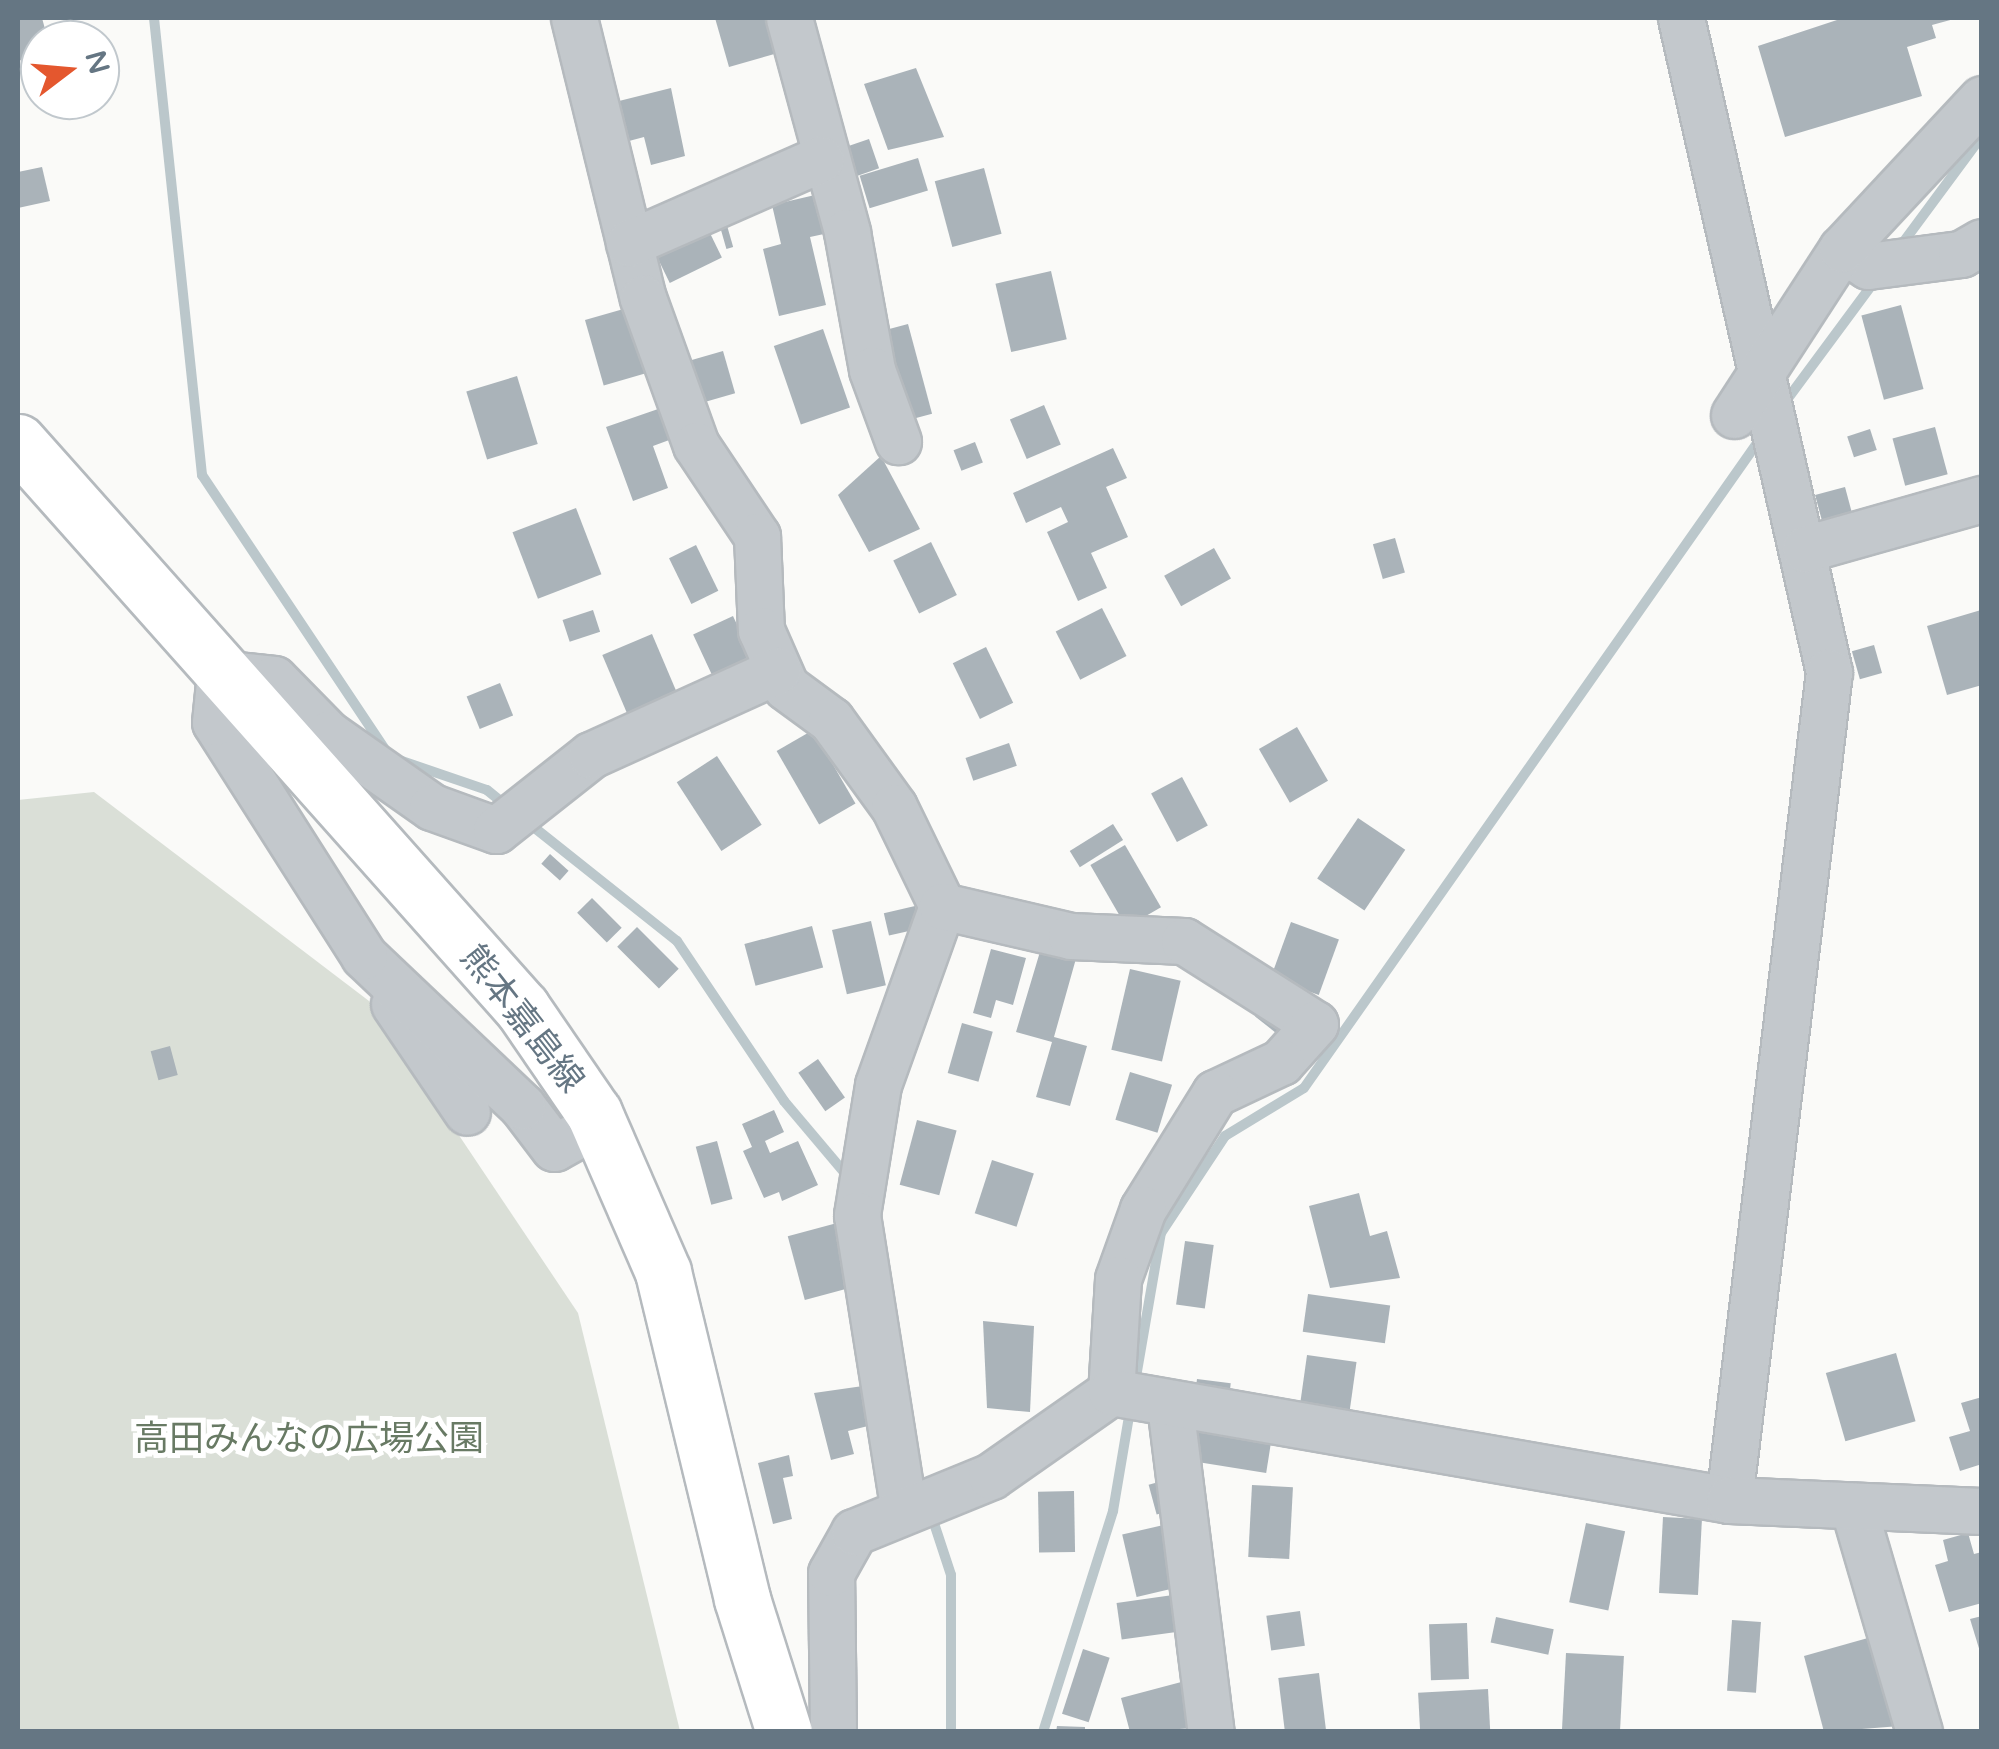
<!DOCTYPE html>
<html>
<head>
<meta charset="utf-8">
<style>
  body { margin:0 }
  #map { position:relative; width:1999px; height:1749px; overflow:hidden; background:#fafaf8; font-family:"Varela Round","Noto Sans JP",sans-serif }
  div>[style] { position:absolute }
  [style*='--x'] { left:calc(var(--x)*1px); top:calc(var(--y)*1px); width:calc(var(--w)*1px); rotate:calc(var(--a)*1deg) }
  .green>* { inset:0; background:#dadfd7 }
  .stream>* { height:10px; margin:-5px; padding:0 5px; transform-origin:5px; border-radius:5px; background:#bbc7cb }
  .building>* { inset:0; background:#aab3b9; transform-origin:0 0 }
  .roads { filter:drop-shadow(2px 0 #b5babe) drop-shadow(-2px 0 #b5babe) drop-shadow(0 2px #b5babe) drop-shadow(0 -2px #b5babe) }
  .minor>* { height:45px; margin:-22.5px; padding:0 22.5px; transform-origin:22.5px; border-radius:22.5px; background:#c3c8cc }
  .major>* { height:55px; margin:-27.5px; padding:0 27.5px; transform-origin:27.5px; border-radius:27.5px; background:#fff }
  span { translate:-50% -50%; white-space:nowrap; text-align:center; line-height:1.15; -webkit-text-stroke:10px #fff; paint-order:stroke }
  .street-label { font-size:35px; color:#657683 }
  .park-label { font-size:35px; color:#687a64 }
  .frame { position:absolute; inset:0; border:20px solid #657683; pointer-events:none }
  .north { position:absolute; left:20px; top:20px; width:100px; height:100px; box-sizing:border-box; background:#fff; border:2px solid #c1c8cd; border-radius:50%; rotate:74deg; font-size:28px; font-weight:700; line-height:40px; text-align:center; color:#657683 }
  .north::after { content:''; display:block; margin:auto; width:35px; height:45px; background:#e4572e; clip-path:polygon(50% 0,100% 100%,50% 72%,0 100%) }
</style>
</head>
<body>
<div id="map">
  <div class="green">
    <i style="clip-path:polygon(94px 792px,369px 1001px,578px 1313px,680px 1731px,18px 1731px,18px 800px)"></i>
  </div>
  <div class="stream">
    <i style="--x:154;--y:18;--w:460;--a:84"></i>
    <i style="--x:202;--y:475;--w:339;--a:56.3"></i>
    <i style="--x:390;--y:757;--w:102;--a:18.8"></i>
    <i style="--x:487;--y:790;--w:27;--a:39"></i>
    <i style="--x:1899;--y:248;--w:139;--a:-53.5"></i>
    <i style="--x:1783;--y:405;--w:158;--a:-53.5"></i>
    <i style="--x:526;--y:821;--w:193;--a:38.5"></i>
    <i style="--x:677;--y:941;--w:192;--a:56.2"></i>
    <i style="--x:784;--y:1101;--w:102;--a:49.8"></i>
    <i style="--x:1135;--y:1383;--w:152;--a:-80.2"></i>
    <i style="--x:1161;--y:1233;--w:116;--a:-56.6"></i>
    <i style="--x:1225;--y:1136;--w:92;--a:-31.3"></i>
    <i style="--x:1304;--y:1088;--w:797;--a:-54.91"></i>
    <i style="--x:930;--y:1511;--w:67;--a:71.8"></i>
    <i style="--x:951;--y:1575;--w:157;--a:90"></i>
    <i style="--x:1043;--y:1732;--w:232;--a:-72.4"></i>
    <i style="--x:1113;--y:1511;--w:108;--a:-80.4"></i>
  </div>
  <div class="building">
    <i style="clip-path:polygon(18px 18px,42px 18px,48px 40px,40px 40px,40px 55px,18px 61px)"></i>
    <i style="clip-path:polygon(715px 18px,768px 18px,778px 53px,729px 67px)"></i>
    <i style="clip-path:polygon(1843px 18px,1954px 19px,1932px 25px,1936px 38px,1907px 47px,1922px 96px,1785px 137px,1758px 46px)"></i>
    <i style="clip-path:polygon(916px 68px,944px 137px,888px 150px,864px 84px)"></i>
    <i style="clip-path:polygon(671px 88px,685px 156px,651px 165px,644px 137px,629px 141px,619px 101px)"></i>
    <i style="left:869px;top:139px;width:31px;height:31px;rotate:71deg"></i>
    <i style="left:918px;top:158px;width:34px;height:61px;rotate:73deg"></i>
    <i style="clip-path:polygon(42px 167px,50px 201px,18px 208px,18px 172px)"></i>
    <i style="left:984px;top:168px;width:68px;height:51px;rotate:75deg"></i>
    <i style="clip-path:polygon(815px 195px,824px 234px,810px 237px,826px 305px,779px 316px,763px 249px,781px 244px,772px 205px)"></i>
    <i style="left:726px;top:222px;width:26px;height:7px;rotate:74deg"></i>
    <i style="left:707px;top:227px;width:34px;height:58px;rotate:64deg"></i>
    <i style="left:1051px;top:271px;width:70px;height:57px;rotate:77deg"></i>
    <i style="left:1901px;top:305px;width:87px;height:41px;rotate:75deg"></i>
    <i style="left:634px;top:306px;width:68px;height:51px;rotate:74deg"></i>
    <i style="left:908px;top:324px;width:93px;height:33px;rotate:75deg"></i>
    <i style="left:823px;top:329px;width:83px;height:52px;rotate:71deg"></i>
    <i style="left:723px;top:351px;width:44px;height:37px;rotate:74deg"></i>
    <i style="left:517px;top:376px;width:71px;height:53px;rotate:73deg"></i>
    <i style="left:1044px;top:405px;width:43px;height:37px;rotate:67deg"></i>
    <i style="clip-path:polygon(661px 408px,672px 439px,653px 446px,668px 488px,633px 501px,606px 427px)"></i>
    <i style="left:1935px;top:427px;width:49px;height:44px;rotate:75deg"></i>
    <i style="left:1870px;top:429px;width:22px;height:24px;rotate:72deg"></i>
    <i style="left:975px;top:442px;width:22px;height:23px;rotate:69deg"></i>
    <i style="clip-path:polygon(1113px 448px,1127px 478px,1106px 487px,1128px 537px,1091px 553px,1107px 588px,1078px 601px,1047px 532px,1068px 522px,1061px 507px,1026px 523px,1013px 493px)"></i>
    <i style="clip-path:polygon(881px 456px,920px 529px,869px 552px,838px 495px)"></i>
    <i style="left:1845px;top:487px;width:35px;height:31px;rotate:75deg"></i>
    <i style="left:576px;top:508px;width:71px;height:68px;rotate:69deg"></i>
    <i style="left:1395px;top:538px;width:36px;height:23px;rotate:74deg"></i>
    <i style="left:931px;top:542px;width:59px;height:42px;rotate:64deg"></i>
    <i style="left:696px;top:545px;width:51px;height:30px;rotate:64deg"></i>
    <i style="left:1214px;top:548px;width:35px;height:57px;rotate:61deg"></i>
    <i style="left:1102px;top:608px;width:54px;height:52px;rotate:63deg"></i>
    <i style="left:593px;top:610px;width:23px;height:32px;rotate:72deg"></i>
    <i style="clip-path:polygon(1981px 610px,1982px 685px,1947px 695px,1927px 626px)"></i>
    <i style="left:733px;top:616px;width:56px;height:44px;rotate:65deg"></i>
    <i style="left:652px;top:634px;width:69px;height:54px;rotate:67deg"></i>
    <i style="left:1874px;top:645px;width:29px;height:23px;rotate:74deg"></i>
    <i style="left:986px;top:647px;width:62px;height:37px;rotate:64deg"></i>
    <i style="left:500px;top:683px;width:35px;height:36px;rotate:68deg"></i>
    <i style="left:1297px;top:727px;width:62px;height:44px;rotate:60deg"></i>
    <i style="left:813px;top:730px;width:85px;height:42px;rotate:60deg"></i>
    <i style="left:1009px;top:743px;width:24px;height:46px;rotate:71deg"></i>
    <i style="left:717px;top:756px;width:82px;height:48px;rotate:57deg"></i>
    <i style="left:1182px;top:777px;width:55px;height:35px;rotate:62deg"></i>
    <i style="left:1358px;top:818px;width:57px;height:73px;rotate:34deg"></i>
    <i style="left:1113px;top:824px;width:19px;height:51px;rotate:58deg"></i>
    <i style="left:1125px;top:845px;width:72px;height:40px;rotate:60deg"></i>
    <i style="left:550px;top:854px;width:25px;height:13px;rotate:42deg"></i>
    <i style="left:592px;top:898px;width:42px;height:21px;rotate:45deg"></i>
    <i style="left:915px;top:906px;width:23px;height:32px;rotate:77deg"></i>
    <i style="left:871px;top:921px;width:66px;height:40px;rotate:77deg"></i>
    <i style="left:1291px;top:922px;width:51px;height:59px;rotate:20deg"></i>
    <i style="left:812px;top:926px;width:43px;height:70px;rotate:75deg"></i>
    <i style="left:637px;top:927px;width:59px;height:28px;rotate:45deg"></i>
    <i style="clip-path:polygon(1042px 945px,1077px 955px,1054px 1037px,1087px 1046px,1070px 1106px,1036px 1097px,1052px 1042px,1016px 1032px)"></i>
    <i style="clip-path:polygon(991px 949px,1026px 958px,1013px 1005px,996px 1000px,991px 1018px,973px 1013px)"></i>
    <i style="left:1130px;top:969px;width:52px;height:83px;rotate:13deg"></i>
    <i style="left:1265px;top:1004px;width:31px;height:16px;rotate:38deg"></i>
    <i style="left:962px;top:1023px;width:32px;height:52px;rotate:16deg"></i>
    <i style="left:170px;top:1046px;width:30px;height:20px;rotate:75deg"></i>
    <i style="left:818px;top:1059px;width:47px;height:24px;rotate:55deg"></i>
    <i style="left:1130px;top:1072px;width:44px;height:50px;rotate:17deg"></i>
    <i style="clip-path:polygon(774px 1110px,784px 1132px,765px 1141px,770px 1153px,798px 1141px,818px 1185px,782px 1201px,779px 1192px,764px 1198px,743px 1151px,752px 1147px,742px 1124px)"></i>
    <i style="left:917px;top:1120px;width:41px;height:67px;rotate:15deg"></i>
    <i style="left:717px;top:1141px;width:60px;height:22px;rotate:75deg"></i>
    <i style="left:992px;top:1160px;width:44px;height:56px;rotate:18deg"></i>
    <i style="clip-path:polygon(1359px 1193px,1370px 1236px,1387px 1231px,1400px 1278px,1330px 1288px,1309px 1206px)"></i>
    <i style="left:837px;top:1223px;width:66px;height:51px;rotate:75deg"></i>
    <i style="left:1185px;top:1241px;width:29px;height:64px;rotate:8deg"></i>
    <i style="left:1308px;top:1294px;width:83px;height:38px;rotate:8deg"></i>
    <i style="clip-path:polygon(983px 1321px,1034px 1326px,1030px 1412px,987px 1408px)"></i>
    <i style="left:1896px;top:1353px;width:71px;height:73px;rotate:74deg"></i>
    <i style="left:1307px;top:1355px;width:50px;height:57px;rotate:8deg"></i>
    <i style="left:1197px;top:1379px;width:34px;height:22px;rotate:7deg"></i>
    <i style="clip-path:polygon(870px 1385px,880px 1423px,848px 1431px,854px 1454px,831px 1460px,814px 1393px)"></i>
    <i style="clip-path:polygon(1982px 1397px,1982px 1464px,1960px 1471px,1949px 1437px,1970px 1431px,1961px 1403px)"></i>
    <i style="left:1193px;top:1430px;width:79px;height:31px;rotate:9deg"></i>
    <i style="clip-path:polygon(789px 1455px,793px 1476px,783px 1478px,792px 1519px,773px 1524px,758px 1463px)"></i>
    <i style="left:1166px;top:1480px;width:31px;height:18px;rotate:75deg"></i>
    <i style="left:1252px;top:1485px;width:41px;height:72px;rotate:3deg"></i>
    <i style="left:1074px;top:1491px;width:61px;height:36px;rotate:89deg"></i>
    <i style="left:1663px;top:1517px;width:39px;height:76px;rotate:3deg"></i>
    <i style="left:1586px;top:1523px;width:40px;height:81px;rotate:12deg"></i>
    <i style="left:1168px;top:1524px;width:64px;height:47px;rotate:77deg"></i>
    <i style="clip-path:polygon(1968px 1533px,1974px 1554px,1982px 1552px,1982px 1603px,1949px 1612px,1935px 1565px,1948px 1561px,1943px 1540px)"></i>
    <i style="left:1173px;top:1595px;width:37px;height:57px;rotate:82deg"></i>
    <i style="left:1300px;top:1611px;width:35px;height:34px;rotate:82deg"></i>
    <i style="clip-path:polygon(1982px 1616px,1982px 1655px,1981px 1655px,1970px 1619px)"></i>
    <i style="left:1496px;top:1617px;width:59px;height:26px;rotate:12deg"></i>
    <i style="left:1732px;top:1620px;width:29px;height:71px;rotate:4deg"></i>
    <i style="left:1467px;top:1623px;width:56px;height:38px;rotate:88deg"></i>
    <i style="clip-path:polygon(1875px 1636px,1900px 1726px,1824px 1732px,1804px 1656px)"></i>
    <i style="left:1083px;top:1649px;width:28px;height:68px;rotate:18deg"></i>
    <i style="left:1566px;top:1653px;width:58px;height:79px;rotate:3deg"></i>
    <i style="left:1319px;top:1673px;width:59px;height:41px;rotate:83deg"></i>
    <i style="clip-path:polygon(1185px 1681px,1196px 1728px,1130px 1732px,1121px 1698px)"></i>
    <i style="left:1488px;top:1689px;width:43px;height:70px;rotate:87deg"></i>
    <i style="clip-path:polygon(1057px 1726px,1085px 1727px,1085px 1732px,1056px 1732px)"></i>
  </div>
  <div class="roads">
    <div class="minor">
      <i style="--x:574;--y:18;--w:288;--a:76.2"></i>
      <i style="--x:643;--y:298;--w:156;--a:70.2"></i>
      <i style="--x:696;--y:445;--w:110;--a:56.2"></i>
      <i style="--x:757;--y:536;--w:94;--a:87.6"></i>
      <i style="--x:761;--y:630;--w:62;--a:66.3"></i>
      <i style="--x:786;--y:687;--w:56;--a:36.3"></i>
      <i style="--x:831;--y:720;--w:107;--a:54.1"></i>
      <i style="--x:894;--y:807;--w:110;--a:64.1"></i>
      <i style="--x:942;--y:906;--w:190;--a:109.7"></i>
      <i style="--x:878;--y:1085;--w:132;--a:99.2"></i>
      <i style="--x:857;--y:1215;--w:295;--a:81"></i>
      <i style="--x:789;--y:18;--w:222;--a:74.8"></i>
      <i style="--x:847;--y:232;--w:140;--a:79.7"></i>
      <i style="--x:872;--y:370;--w:76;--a:69.9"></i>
      <i style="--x:1681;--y:18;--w:671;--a:77.25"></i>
      <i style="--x:1829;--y:672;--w:834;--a:96.89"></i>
      <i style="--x:629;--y:243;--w:209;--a:-23.7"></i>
      <i style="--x:1842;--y:249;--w:31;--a:33"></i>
      <i style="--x:1868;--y:266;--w:94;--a:-7.4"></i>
      <i style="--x:1961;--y:254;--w:24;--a:-30"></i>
      <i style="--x:1734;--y:415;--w:198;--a:-57"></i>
      <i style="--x:1842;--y:249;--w:205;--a:-47"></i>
      <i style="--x:1805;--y:549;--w:184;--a:-15.8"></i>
      <i style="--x:942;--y:906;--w:132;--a:13.1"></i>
      <i style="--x:1071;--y:936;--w:113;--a:2.5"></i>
      <i style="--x:1184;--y:941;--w:155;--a:32.4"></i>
      <i style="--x:1315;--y:1024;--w:51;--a:131.8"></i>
      <i style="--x:1281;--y:1062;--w:73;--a:154.8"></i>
      <i style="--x:1215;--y:1093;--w:137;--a:121.8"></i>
      <i style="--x:1143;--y:1209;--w:74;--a:109.7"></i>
      <i style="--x:1118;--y:1279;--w:113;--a:93.5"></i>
      <i style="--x:394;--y:1004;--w:130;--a:55.9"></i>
      <i style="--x:599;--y:1123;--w:51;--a:150.9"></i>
      <i style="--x:554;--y:1148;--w:53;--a:-127.3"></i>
      <i style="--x:522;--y:1106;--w:218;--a:-136.5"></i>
      <i style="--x:364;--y:956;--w:277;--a:-122.5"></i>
      <i style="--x:215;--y:722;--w:49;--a:-84.2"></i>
      <i style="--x:220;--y:673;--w:54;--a:6.3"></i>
      <i style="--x:274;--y:679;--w:77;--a:45.5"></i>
      <i style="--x:328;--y:734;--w:127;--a:35.1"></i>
      <i style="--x:432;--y:807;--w:68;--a:19.8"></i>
      <i style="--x:496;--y:830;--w:121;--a:-38.3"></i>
      <i style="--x:591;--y:755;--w:205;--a:-24.4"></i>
      <i style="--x:1170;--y:1405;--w:330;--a:82.9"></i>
      <i style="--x:1853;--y:1506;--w:235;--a:73.7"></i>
      <i style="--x:833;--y:1732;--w:159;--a:-90.7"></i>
      <i style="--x:831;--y:1573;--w:47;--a:-60.7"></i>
      <i style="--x:854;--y:1532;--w:148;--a:-22.2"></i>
      <i style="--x:991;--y:1476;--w:146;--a:-35"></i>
      <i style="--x:1111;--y:1392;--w:627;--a:9.91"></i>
      <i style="--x:1729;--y:1500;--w:253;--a:2.5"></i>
    </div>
    <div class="major">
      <i style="--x:18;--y:442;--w:758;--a:48.32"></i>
      <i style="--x:522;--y:1008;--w:127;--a:55.6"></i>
      <i style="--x:594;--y:1113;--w:173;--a:66.5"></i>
      <i style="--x:663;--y:1272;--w:336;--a:76.4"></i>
      <i style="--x:742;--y:1599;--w:139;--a:72.5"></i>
    </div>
  </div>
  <div class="street-label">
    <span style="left:522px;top:1019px;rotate:52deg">熊本嘉島線</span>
  </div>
  <div class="park-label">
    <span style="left:309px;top:1439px">高田みんなの広場公園</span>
  </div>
  <div class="frame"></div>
  <div class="north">N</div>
</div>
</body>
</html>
